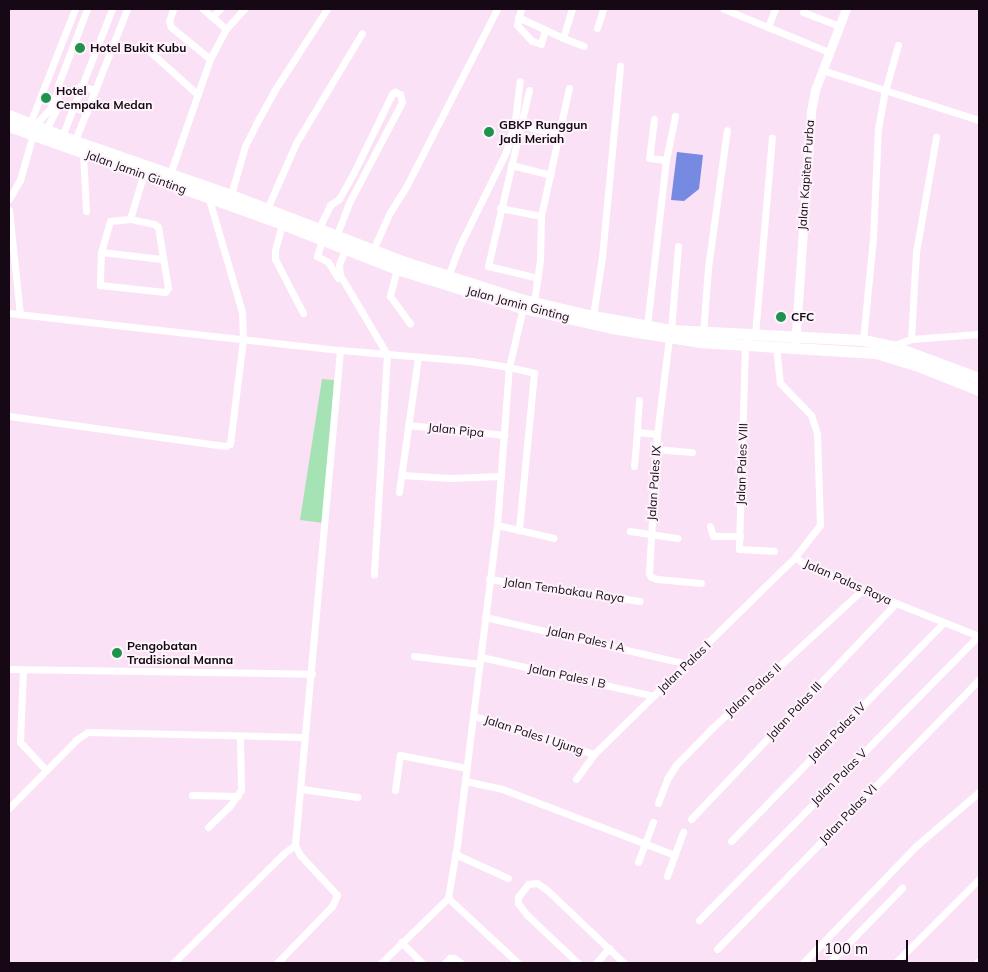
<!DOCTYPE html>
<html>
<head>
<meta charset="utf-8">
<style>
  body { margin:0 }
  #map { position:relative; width:988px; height:972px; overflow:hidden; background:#fbe1f6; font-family:Mulish,sans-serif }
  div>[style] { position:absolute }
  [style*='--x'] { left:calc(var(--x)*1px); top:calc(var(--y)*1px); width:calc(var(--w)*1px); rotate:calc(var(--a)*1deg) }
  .green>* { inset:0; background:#a5e3b4 }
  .water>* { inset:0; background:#758ae0 }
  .minor>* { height:7px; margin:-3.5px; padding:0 3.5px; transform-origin:3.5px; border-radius:3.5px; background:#fff }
  .tertiary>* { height:9px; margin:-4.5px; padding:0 4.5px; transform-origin:4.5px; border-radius:4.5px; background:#fff }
  .trunk>* { height:11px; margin:-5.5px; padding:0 5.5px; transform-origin:5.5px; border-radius:5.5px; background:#fff }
  .dots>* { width:14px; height:14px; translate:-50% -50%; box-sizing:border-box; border:2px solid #fdf4fb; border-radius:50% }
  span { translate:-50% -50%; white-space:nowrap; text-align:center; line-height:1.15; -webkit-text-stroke:4px #fdf4fb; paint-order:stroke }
  .poi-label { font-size:12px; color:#160814; font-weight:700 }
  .left { translate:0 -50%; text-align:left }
  .street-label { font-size:12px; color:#160814 }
  .frame { position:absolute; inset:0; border:10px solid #160814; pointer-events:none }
  .scale { position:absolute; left:816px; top:940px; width:92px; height:22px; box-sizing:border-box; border:2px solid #160814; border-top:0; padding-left:6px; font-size:15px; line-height:18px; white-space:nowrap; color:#160814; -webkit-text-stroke:4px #fdf4fb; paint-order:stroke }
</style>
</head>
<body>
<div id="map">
  <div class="green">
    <i style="clip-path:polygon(322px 379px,334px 380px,324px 523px,300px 520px)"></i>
  </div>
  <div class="water">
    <i style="clip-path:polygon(677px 152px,703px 155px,699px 189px,684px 201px,671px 200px)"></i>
  </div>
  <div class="minor">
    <i style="--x:173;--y:9;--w:13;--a:108"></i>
    <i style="--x:169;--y:21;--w:6;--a:72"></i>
    <i style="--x:171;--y:27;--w:50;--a:39.4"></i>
    <i style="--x:210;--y:59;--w:34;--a:-62"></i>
    <i style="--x:226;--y:29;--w:27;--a:-48"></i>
    <i style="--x:203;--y:9;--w:30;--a:41"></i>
    <i style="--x:521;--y:9;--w:16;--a:104"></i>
    <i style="--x:517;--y:25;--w:22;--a:47"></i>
    <i style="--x:532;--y:41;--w:9;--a:18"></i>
    <i style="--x:541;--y:44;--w:15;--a:-74"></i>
    <i style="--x:724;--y:9;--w:113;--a:22.3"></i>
    <i style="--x:803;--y:12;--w:39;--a:21"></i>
    <i style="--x:212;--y:17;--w:11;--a:-45"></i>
    <i style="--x:518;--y:17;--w:50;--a:25"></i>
    <i style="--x:563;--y:38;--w:30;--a:-73"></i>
    <i style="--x:768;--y:27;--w:19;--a:-69"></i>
    <i style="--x:597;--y:28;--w:20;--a:-72"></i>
    <i style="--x:563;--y:38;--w:22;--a:21"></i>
    <i style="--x:146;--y:48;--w:69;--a:42"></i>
    <i style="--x:822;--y:70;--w:165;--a:17.7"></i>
    <i style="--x:80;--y:86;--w:16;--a:15"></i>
    <i style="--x:529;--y:90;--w:181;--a:103.1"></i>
    <i style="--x:488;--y:266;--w:51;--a:13.5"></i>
    <i style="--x:72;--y:107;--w:16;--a:18"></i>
    <i style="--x:654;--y:119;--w:39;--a:97"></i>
    <i style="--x:649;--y:158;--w:17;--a:7"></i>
    <i style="--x:30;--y:123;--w:123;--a:-68.5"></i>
    <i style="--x:35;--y:125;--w:22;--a:-47"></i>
    <i style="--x:50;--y:109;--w:21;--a:-67"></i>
    <i style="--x:520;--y:125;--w:40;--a:13"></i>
    <i style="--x:46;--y:129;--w:24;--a:-62"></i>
    <i style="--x:57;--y:108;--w:23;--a:-88"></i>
    <i style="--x:58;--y:85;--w:81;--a:-69.1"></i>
    <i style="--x:61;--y:139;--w:140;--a:-68.6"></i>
    <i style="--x:74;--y:143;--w:144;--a:-68.4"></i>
    <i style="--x:83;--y:153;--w:58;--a:87"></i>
    <i style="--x:511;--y:165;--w:41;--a:14"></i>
    <i style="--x:170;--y:174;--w:122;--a:-70.8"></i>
    <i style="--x:230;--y:198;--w:54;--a:-73.9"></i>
    <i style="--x:245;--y:146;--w:25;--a:-63"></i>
    <i style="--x:256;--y:124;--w:38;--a:-61"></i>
    <i style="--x:274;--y:91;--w:98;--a:-57.1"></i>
    <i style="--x:9;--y:199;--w:22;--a:-60"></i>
    <i style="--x:20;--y:180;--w:48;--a:-74.2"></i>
    <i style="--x:500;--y:208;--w:42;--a:11"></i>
    <i style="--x:267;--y:209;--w:72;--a:-66.3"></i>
    <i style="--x:296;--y:143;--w:128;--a:-59"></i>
    <i style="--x:9;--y:210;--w:105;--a:84"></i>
    <i style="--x:130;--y:219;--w:20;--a:174"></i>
    <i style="--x:110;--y:221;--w:32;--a:106"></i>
    <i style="--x:101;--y:252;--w:33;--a:92"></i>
    <i style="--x:100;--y:285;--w:65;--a:6.1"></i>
    <i style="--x:165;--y:292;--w:5;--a:-53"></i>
    <i style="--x:168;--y:288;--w:62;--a:-99.3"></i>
    <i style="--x:158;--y:227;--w:5;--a:-143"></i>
    <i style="--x:154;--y:224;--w:25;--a:-168"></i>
    <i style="--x:130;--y:219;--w:45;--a:-73.2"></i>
    <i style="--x:282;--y:224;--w:28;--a:105"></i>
    <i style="--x:275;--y:251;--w:8;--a:90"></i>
    <i style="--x:275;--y:259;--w:61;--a:62.6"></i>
    <i style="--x:319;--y:228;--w:25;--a:-64"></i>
    <i style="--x:330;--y:205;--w:11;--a:-34"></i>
    <i style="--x:339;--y:199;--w:29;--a:-61"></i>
    <i style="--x:353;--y:174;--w:89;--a:-64"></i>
    <i style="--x:392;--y:94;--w:4;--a:-34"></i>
    <i style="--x:395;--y:92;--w:5;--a:22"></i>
    <i style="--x:400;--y:94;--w:8;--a:76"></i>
    <i style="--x:402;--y:102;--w:114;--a:117.7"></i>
    <i style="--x:349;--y:203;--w:34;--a:111"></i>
    <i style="--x:322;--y:240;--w:17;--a:107"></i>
    <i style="--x:317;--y:256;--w:13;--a:29"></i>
    <i style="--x:328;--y:262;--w:19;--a:58"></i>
    <i style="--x:345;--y:249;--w:17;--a:111"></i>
    <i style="--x:339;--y:265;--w:10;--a:84"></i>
    <i style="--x:340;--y:275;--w:92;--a:59.3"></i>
    <i style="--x:387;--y:354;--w:221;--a:93.4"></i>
    <i style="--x:373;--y:250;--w:39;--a:-66"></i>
    <i style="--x:389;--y:214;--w:34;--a:-58"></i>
    <i style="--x:407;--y:185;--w:198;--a:-62.9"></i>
    <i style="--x:101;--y:252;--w:61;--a:6.5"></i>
    <i style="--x:397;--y:269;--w:28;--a:105"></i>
    <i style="--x:390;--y:296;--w:34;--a:54"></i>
    <i style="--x:448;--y:276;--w:31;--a:-69"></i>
    <i style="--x:459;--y:247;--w:106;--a:-63.7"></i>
    <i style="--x:506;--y:152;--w:33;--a:-74"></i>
    <i style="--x:515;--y:120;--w:39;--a:-83"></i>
    <i style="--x:534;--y:302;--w:42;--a:-81.9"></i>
    <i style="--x:540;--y:260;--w:44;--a:-88.7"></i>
    <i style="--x:541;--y:216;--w:131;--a:-77.7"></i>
    <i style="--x:9;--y:313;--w:333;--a:6.4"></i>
    <i style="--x:340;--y:350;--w:497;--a:95.2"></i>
    <i style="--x:295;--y:845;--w:11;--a:63"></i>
    <i style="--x:300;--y:855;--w:54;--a:47.2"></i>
    <i style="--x:337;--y:895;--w:12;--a:114"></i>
    <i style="--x:332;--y:906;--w:79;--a:134"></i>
    <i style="--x:593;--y:316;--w:60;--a:-81.3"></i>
    <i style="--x:602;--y:257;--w:192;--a:-84.6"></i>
    <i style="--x:647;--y:326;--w:167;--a:-83.5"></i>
    <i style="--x:666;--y:160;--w:45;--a:-78.4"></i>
    <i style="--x:671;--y:330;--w:84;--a:-85.2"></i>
    <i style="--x:703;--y:333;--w:65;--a:-85.6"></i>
    <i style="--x:708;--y:268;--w:139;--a:-82.2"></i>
    <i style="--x:755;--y:335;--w:198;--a:-85.1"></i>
    <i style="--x:669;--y:338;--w:97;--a:97.1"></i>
    <i style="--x:657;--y:434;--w:139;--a:93.3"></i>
    <i style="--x:649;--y:573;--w:4;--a:63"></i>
    <i style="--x:651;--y:577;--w:6;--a:18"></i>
    <i style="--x:657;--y:579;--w:44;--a:5.2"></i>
    <i style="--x:911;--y:339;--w:87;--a:-86.7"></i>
    <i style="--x:916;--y:252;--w:117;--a:-80.1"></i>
    <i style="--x:863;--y:340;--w:102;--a:-84.4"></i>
    <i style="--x:873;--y:238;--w:109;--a:-87.4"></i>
    <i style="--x:878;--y:129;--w:39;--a:-80"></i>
    <i style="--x:885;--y:91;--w:48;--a:-74.2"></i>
    <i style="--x:745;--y:345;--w:204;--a:91.7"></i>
    <i style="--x:739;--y:549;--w:35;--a:3"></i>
    <i style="--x:776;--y:346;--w:37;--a:84"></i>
    <i style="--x:780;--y:383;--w:45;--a:45.9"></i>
    <i style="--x:811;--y:415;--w:20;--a:72"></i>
    <i style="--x:817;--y:434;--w:91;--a:88.1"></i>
    <i style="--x:820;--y:525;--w:41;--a:128"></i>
    <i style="--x:795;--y:557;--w:10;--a:37"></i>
    <i style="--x:803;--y:563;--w:101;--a:23.3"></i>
    <i style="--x:896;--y:603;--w:89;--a:21.7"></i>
    <i style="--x:892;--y:346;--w:20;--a:-20"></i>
    <i style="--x:911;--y:339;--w:68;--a:-4.2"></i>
    <i style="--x:340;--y:350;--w:131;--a:4.8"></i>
    <i style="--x:471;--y:361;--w:38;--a:9"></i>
    <i style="--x:509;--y:367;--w:26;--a:13"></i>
    <i style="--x:534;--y:373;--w:158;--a:95.5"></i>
    <i style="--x:639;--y:400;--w:32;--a:94"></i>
    <i style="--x:637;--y:432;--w:20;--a:6"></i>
    <i style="--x:9;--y:416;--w:218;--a:7.9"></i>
    <i style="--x:225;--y:446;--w:5;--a:-22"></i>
    <i style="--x:230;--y:444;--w:105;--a:-82.9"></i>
    <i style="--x:243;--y:340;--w:28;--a:-92"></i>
    <i style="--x:242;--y:312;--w:118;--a:-106.3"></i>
    <i style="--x:408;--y:425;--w:97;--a:5.9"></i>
    <i style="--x:656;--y:449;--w:36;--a:5"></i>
    <i style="--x:634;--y:466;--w:34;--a:-85"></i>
    <i style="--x:402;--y:475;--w:48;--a:3.6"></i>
    <i style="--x:450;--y:478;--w:51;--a:-2.2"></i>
    <i style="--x:399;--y:492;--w:136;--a:-82"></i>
    <i style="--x:497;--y:525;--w:58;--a:12.8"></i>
    <i style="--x:710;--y:526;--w:10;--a:73"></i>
    <i style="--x:713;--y:536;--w:27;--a:0"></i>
    <i style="--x:630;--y:531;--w:48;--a:8.5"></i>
    <i style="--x:489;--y:579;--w:152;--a:8.3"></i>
    <i style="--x:485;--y:617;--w:207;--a:13.1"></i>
    <i style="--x:414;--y:656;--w:66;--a:6.9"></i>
    <i style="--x:481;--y:657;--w:177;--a:12.7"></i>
    <i style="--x:9;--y:669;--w:303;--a:0.9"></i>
    <i style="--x:23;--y:670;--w:72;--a:92.4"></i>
    <i style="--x:20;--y:742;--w:38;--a:47"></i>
    <i style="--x:474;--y:716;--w:126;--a:17.6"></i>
    <i style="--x:576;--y:779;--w:31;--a:-54"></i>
    <i style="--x:594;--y:754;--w:281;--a:-44.4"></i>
    <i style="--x:465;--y:781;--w:38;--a:12"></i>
    <i style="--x:502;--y:789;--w:185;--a:20.9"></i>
    <i style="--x:302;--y:789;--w:56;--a:8.3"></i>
    <i style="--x:395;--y:790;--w:35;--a:-82"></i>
    <i style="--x:400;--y:755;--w:68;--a:11"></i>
    <i style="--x:192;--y:795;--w:46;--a:1.2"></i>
    <i style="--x:658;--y:803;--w:26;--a:-69"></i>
    <i style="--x:667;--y:779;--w:17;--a:-57"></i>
    <i style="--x:676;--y:765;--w:52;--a:-45.8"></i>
    <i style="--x:712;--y:728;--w:205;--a:-42.6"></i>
    <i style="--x:9;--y:808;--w:95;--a:-45.4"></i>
    <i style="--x:76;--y:740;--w:14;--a:-34"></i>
    <i style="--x:88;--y:732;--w:217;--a:1.3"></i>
    <i style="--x:691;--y:819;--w:298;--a:-46.5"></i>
    <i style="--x:208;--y:827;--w:29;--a:-44"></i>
    <i style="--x:229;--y:807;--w:21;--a:-55"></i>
    <i style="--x:241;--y:790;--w:54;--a:-91.1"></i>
    <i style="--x:731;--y:841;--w:305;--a:-45.8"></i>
    <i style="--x:455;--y:854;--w:58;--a:24.4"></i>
    <i style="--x:638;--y:862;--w:43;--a:-69.4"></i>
    <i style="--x:667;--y:876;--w:47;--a:-70"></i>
    <i style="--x:448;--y:898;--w:96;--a:42.9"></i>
    <i style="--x:699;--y:920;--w:400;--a:-45.5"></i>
    <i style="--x:401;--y:942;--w:30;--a:45"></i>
    <i style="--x:717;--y:949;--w:376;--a:-45.8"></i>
    <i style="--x:173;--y:963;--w:155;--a:-44.7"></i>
    <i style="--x:283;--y:854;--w:15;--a:-37"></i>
    <i style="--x:381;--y:963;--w:93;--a:-44.1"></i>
    <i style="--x:448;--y:898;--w:54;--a:-80.4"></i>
    <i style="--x:457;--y:845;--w:322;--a:-82.9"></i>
    <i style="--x:497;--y:525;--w:158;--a:-85.7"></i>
    <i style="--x:509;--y:367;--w:61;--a:-76.7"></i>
    <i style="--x:445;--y:963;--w:7;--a:-45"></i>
    <i style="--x:450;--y:958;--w:4;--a:0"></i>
    <i style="--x:454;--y:958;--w:9;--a:36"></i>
    <i style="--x:578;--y:963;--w:70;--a:-136.7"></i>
    <i style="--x:527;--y:915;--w:15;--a:-127"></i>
    <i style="--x:518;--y:903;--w:6;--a:-90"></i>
    <i style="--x:518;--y:897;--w:16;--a:-52"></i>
    <i style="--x:528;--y:884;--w:9;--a:-6"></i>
    <i style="--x:537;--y:883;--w:12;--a:35"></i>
    <i style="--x:547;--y:890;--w:106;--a:43.5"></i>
    <i style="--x:596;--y:963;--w:20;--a:-49"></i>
    <i style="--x:803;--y:963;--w:163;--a:-46"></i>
    <i style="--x:916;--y:846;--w:83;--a:-40.6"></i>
    <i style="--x:829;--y:963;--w:105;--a:-45.8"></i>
    <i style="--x:895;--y:963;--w:119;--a:-45"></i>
    <i style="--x:977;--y:963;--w:3;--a:-45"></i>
  </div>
  <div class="tertiary">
    <i style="--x:795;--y:347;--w:237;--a:-86.1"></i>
    <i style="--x:811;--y:111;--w:21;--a:-79"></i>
    <i style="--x:815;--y:90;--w:87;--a:-69.1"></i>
  </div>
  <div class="trunk">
    <i style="--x:9;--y:115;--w:71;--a:21.5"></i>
    <i style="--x:75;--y:141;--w:165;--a:19.1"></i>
    <i style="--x:231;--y:195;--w:186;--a:21.1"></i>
    <i style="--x:405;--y:262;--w:121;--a:17.8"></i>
    <i style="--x:520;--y:299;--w:75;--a:13.1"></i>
    <i style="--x:593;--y:316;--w:79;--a:10.2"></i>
    <i style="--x:671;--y:330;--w:192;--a:3"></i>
    <i style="--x:863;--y:340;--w:30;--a:12"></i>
    <i style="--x:892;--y:346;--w:93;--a:20.2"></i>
    <i style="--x:9;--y:126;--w:290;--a:19.7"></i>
    <i style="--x:282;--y:224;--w:123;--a:21.4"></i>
    <i style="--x:397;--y:269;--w:128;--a:17.3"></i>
    <i style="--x:519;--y:307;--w:95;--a:12.7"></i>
    <i style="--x:612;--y:328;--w:88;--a:9.1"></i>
    <i style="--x:699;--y:342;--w:177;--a:3.6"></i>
    <i style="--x:876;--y:353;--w:39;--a:17"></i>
    <i style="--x:913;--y:364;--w:71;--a:21.5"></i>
  </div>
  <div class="dots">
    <i style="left:80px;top:48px;background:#1d934e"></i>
    <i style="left:46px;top:98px;background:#1d934e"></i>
    <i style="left:489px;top:132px;background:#1d934e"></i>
    <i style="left:781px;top:317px;background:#1d934e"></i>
    <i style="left:117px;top:653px;background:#1d934e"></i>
  </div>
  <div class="poi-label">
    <span class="left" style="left:90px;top:48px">Hotel Bukit Kubu</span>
    <span class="left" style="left:56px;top:98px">Hotel<br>Cempaka Medan</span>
    <span class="left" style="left:499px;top:132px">GBKP Runggun<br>Jadi Meriah</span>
    <span class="left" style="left:791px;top:317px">CFC</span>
    <span class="left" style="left:127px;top:653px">Pengobatan<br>Tradisional Manna</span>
  </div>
  <div class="street-label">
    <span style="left:136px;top:172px;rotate:20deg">Jalan Jamin Ginting</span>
    <span style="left:806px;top:175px;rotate:-86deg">Jalan Kapiten Purba</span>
    <span style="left:518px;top:304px;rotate:15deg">Jalan Jamin Ginting</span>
    <span style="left:456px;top:430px;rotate:6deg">Jalan Pipa</span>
    <span style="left:742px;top:464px;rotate:-88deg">Jalan Pales VIII</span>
    <span style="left:654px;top:483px;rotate:-86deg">Jalan Pales IX</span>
    <span style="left:848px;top:582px;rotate:24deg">Jalan Palas Raya</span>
    <span style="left:564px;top:590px;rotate:8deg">Jalan Tembakau Raya</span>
    <span style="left:586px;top:639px;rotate:13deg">Jalan Pales I A</span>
    <span style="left:684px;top:667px;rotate:-44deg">Jalan Palas I</span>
    <span style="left:567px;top:676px;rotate:12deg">Jalan Pales I B</span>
    <span style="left:753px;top:690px;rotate:-43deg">Jalan Palas II</span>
    <span style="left:794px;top:711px;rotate:-47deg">Jalan Palas III</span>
    <span style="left:837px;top:732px;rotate:-46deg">Jalan Palas IV</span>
    <span style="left:534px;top:735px;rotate:18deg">Jalan Pales I Ujung</span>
    <span style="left:839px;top:777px;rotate:-45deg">Jalan Palas V</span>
    <span style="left:848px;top:814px;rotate:-46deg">Jalan Palas VI</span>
  </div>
  <div class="frame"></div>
  <div class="scale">100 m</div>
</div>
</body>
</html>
